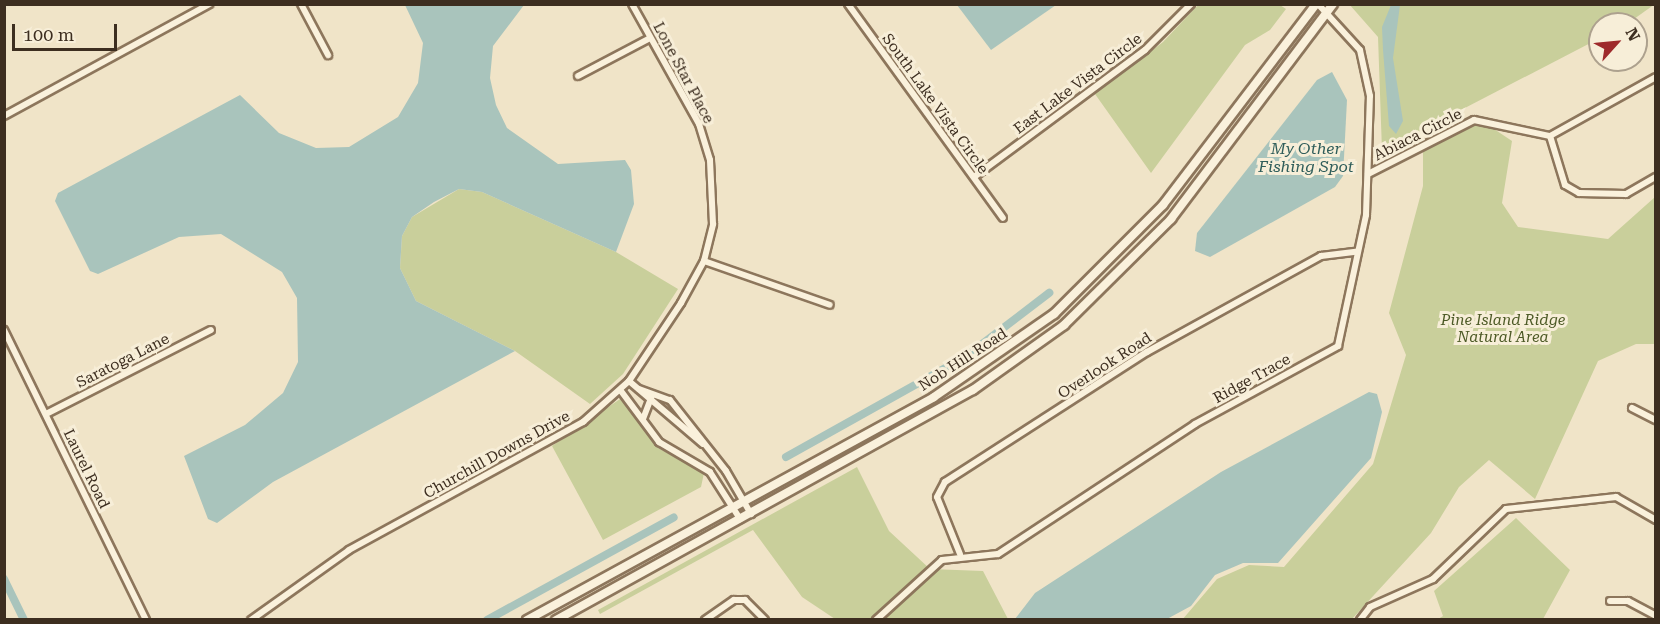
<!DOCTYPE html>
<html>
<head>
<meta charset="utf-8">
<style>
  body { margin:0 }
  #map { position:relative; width:1660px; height:624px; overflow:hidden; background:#f0e4c8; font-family:"Roboto Serif",serif }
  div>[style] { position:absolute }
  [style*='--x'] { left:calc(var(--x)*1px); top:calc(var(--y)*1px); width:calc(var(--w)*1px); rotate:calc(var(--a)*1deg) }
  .green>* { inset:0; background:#c9cf9b }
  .water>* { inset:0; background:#a9c4bc }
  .canal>* { height:8px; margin:-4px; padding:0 4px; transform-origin:4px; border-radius:4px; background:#a9c4bc }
  .roads { filter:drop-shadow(2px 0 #8d765c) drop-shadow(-2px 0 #8d765c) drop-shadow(0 2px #8d765c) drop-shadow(0 -2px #8d765c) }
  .minor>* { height:6px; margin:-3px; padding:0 3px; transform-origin:3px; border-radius:3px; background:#faf1dc }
  .secondary>* { height:8px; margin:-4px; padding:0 4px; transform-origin:4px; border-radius:4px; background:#faf1dc }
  span { translate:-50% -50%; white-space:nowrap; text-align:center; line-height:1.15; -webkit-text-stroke:6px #f7eed8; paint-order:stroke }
  .street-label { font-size:15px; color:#3d2e20 }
  .park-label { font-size:15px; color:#4d5a26; font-style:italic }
  .water-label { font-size:16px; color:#2f5d5a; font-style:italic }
  .frame { position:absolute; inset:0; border:6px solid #3d2e20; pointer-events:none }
  .north { position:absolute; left:1588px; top:12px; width:60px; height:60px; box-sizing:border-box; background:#f7eed8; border:2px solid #ada18e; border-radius:50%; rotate:63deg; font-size:16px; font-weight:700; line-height:24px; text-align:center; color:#3d2e20 }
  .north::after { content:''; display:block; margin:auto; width:21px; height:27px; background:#9e2a2b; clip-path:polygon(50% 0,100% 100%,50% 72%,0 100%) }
  .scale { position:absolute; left:12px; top:24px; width:105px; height:27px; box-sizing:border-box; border:3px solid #3d2e20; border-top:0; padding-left:8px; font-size:18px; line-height:21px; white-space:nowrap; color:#3d2e20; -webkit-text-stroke:4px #f7eed8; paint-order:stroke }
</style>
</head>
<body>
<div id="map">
  <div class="green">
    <i style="clip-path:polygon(1655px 4px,1627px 24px,1600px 24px,1600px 38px,1382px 151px,1378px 37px,1349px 4px)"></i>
    <i style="clip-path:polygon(1280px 5px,1286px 9px,1270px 30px,1245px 45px,1151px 173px,1095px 94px,1163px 42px,1198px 5px)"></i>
    <i style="clip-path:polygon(1479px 119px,1512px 141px,1502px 203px,1518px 227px,1608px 239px,1655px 197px,1655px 344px,1636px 344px,1598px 361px,1535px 499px,1489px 460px,1459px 487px,1431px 533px,1352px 619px,1182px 620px,1217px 579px,1249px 565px,1284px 567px,1373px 464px,1406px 355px,1389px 313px,1423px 186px,1423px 150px)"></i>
    <i style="clip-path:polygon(459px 189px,482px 192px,616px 252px,678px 289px,623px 374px,590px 404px,515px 351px,416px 301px,400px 268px,402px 236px,412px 217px)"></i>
    <i style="clip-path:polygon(620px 399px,634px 410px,660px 449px,704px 473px,701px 487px,603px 540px,552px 446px)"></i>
    <i style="clip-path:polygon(857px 467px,889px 531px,930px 569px,983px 571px,1008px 619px,835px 619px,802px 597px,753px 530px,600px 614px,598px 610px)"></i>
    <i style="clip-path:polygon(1516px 518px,1570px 570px,1543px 619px,1438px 619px,1443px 616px,1434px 591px)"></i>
  </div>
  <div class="water">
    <i style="clip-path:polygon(524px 5px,493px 46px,490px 78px,496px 105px,507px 128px,558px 164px,625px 160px,631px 170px,634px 204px,616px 252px,482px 192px,459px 189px,434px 202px,412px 217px,402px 236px,400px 268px,416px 301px,515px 351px,273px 482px,217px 523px,208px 519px,184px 456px,245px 425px,283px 393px,298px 362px,297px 298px,282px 272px,221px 234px,179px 237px,98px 274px,90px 271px,55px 201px,58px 193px,240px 95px,279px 133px,316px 148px,349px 147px,398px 117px,418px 83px,423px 43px,405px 5px)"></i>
    <i style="clip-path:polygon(957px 5px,1056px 5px,991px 50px)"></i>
    <i style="clip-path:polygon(1391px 5px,1400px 5px,1393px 58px,1403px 121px,1396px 134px,1389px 126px,1383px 50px,1382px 27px)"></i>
    <i style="clip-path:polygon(1332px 72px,1347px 100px,1343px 176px,1335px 187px,1210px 257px,1195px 251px,1197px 233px,1317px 80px)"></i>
    <i style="clip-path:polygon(1369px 392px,1377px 394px,1382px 412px,1371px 458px,1278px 563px,1243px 563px,1215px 575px,1191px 606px,1167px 619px,1015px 619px,1035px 593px,1221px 472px)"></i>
  </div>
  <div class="canal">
    <i style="--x:969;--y:354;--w:101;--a:-37.3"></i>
    <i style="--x:786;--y:457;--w:203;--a:-29.2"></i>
    <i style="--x:4;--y:579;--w:46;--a:64"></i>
    <i style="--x:487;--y:620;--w:213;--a:-28.8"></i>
  </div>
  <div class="roads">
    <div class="minor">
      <i style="--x:301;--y:4;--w:58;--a:62.1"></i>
      <i style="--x:848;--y:4;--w:264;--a:54.1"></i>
      <i style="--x:578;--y:76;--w:81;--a:-27.8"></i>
      <i style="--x:4;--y:116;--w:234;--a:-28.6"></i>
      <i style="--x:1550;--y:136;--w:51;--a:73"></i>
      <i style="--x:1565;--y:185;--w:16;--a:30"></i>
      <i style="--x:1579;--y:193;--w:47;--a:1.2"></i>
      <i style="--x:1626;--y:194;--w:34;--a:-30"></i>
      <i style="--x:1550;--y:136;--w:121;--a:-29.1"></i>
      <i style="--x:1368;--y:174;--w:119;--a:-27"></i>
      <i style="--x:1474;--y:120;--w:78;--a:11.9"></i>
      <i style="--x:974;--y:177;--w:213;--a:-36.6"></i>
      <i style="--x:1145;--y:50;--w:65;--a:-45"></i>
      <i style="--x:704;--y:261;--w:133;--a:19.2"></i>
      <i style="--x:4;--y:330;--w:323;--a:63.9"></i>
      <i style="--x:629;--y:381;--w:97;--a:40.4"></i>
      <i style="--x:639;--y:389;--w:33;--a:20"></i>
      <i style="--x:670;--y:400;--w:90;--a:51.7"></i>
      <i style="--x:726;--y:471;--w:50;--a:59.8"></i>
      <i style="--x:621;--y:391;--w:64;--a:53.3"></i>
      <i style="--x:659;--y:442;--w:59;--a:30.5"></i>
      <i style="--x:710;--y:472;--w:56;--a:57.4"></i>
      <i style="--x:1632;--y:408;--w:27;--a:27"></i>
      <i style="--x:46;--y:414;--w:185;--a:-27"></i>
      <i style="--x:643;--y:419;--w:26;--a:-69"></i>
      <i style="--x:960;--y:554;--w:61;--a:-112"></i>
      <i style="--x:937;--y:497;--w:17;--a:-62"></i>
      <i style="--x:945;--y:482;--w:240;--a:-32.8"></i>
      <i style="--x:1147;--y:352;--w:199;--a:-28.9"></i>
      <i style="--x:1321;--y:256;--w:35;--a:-7"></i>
      <i style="--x:1610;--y:601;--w:18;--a:0"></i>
      <i style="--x:1628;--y:601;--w:32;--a:28"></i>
      <i style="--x:251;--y:620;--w:120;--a:-35.5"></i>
      <i style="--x:349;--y:550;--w:267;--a:-28.7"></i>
      <i style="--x:583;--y:422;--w:62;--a:-41.7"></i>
      <i style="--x:629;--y:381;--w:94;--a:-56.3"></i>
      <i style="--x:681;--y:303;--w:48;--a:-61.3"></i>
      <i style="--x:704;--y:261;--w:38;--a:-76"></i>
      <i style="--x:713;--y:224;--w:64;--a:-92.7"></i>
      <i style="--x:710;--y:160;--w:38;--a:-107"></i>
      <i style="--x:699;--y:124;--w:137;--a:-119.2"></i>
      <i style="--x:705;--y:620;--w:35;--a:-35"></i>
      <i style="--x:734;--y:600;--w:11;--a:0"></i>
      <i style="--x:745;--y:600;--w:28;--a:45"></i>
      <i style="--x:876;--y:620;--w:89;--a:-42.3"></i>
      <i style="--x:942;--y:560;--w:56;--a:-6.1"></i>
      <i style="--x:998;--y:554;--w:236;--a:-33.4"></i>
      <i style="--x:1195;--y:424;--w:163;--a:-28.6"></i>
      <i style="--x:1338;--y:346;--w:134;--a:-77.9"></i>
      <i style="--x:1366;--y:215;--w:119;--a:-88.1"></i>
      <i style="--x:1370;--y:96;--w:47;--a:-102.3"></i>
      <i style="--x:1360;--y:50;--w:62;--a:-132.4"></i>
      <i style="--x:1360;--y:620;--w:16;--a:-52"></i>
      <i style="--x:1370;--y:607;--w:69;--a:-24"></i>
      <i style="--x:1433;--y:579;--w:101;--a:-43.8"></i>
      <i style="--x:1506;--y:509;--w:111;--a:-6.2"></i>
      <i style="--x:1616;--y:497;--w:46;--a:29.9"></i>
    </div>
    <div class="secondary">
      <i style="--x:527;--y:620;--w:464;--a:-28.7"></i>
      <i style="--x:934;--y:397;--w:146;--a:-34.7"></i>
      <i style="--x:1054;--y:314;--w:154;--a:-45"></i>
      <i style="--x:1163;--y:205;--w:253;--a:-52.7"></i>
      <i style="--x:556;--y:620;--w:476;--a:-28.9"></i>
      <i style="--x:973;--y:390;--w:112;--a:-35.5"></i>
      <i style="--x:1064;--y:325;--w:151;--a:-44.7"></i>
      <i style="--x:1171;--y:219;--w:269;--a:-53"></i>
    </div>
  </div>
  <div class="street-label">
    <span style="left:683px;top:73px;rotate:62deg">Lone Star Place</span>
    <span style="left:1078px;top:84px;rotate:-37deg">East Lake Vista Circle</span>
    <span style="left:935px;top:104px;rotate:54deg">South Lake Vista Circle</span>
    <span style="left:1418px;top:135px;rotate:-27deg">Abiaca Circle</span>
    <span style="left:963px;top:360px;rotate:-33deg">Nob Hill Road</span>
    <span style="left:123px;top:361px;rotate:-27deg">Saratoga Lane</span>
    <span style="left:1105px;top:366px;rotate:-33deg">Overlook Road</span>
    <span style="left:1252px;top:379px;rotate:-29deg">Ridge Trace</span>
    <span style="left:497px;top:455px;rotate:-29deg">Churchill Downs Drive</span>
    <span style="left:86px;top:469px;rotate:64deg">Laurel Road</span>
  </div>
  <div class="park-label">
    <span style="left:1503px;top:329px">Pine Island Ridge<br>Natural Area</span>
  </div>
  <div class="water-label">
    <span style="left:1306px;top:158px">My Other<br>Fishing Spot</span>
  </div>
  <div class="frame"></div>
  <div class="north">N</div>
  <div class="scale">100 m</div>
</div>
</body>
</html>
